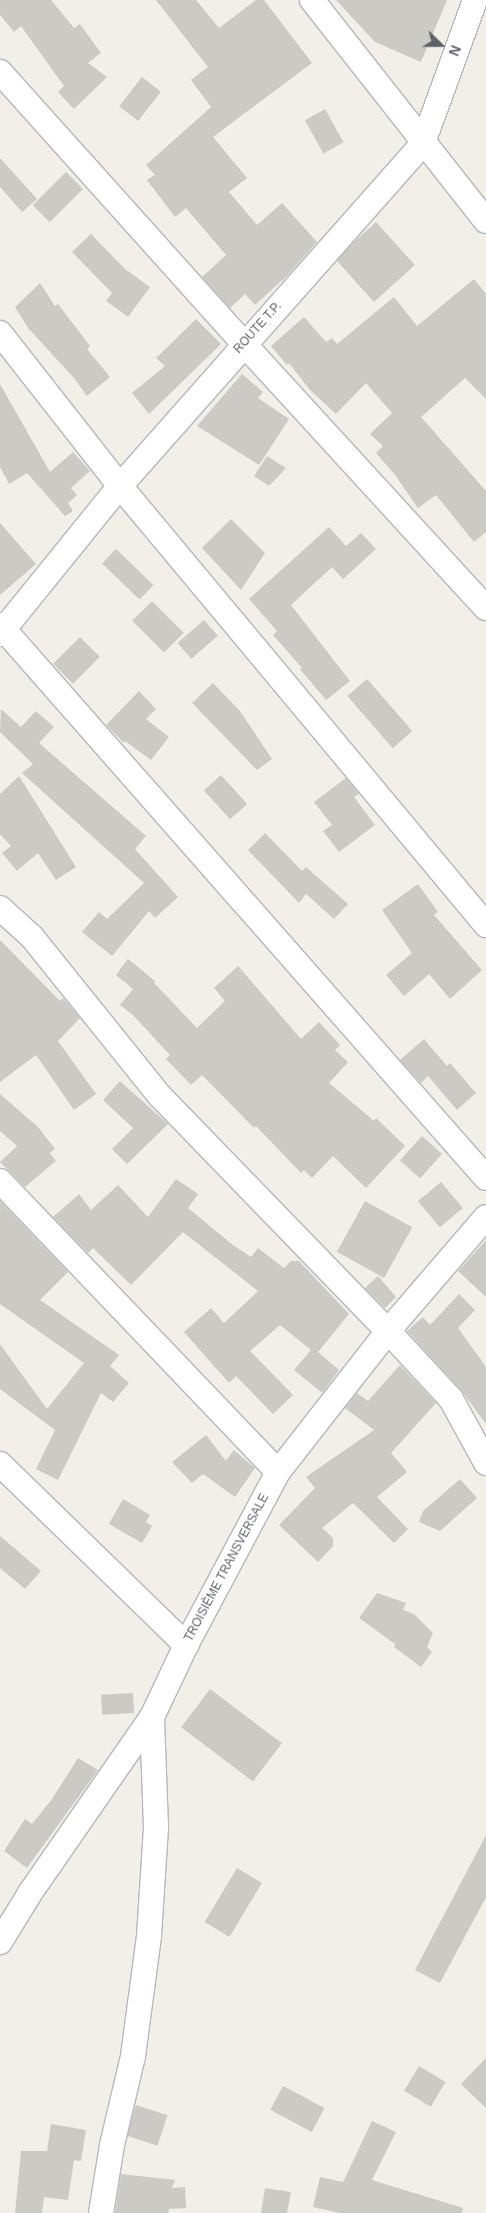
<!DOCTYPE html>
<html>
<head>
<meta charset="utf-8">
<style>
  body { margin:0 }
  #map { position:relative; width:486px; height:2213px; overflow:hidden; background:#f1efe8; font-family:Arial,sans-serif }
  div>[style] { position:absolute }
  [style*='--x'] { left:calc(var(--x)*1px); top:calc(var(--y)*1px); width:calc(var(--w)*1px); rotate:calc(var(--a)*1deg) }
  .building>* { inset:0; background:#cccac5; transform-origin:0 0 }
  .roads { filter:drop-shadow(1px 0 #b5b8bc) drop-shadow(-1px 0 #b5b8bc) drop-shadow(0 1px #b5b8bc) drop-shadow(0 -1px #b5b8bc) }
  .minor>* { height:24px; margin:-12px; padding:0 12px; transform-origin:12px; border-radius:12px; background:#fff }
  span { translate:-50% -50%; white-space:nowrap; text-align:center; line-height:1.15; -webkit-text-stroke:4.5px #fff; paint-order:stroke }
  .street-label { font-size:12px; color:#5f6368 }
  .north { position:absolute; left:416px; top:20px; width:50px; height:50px; -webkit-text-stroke:4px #fff; paint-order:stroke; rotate:112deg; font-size:14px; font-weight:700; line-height:20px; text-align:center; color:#5f6368 }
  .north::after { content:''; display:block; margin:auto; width:18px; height:22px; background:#5f6368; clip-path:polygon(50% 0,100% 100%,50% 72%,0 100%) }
</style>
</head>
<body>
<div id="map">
  <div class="building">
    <i style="clip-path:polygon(0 0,51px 0,74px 28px,80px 24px,101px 53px,88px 63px,107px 77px,74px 109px,58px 92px,64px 86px,21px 26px,14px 32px,0 15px)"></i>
    <i style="clip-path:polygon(156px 0,196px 0,219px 28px,256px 0,264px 0,312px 63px,213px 137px,247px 178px,229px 192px,257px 225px,282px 203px,317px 242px,288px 275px,255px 305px,245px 294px,230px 308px,202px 277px,226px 255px,186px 208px,175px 217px,147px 180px,155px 175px,146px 165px,211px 107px,191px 80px,208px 67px)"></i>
    <i style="clip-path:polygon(336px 0,447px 0,421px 62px,375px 42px)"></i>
    <i style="left:142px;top:77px;width:24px;height:37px;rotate:38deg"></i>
    <i style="left:325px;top:109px;width:38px;height:23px;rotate:61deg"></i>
    <i style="clip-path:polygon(0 158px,37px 199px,22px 212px,0 187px)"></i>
    <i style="left:66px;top:172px;width:24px;height:47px;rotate:45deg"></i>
    <i style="left:376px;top:222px;width:58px;height:55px;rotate:48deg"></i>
    <i style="clip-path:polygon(91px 234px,125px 269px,150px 287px,128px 317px,106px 301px,112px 293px,72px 252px)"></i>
    <i style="clip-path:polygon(474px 279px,486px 294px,486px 399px,465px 378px,421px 417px,486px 491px,486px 532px,474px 542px,436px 495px,418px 508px,395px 475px,376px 453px,383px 446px,370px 434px,392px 413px,366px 383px,336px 414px,310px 390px,289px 363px,287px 365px,271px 346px,304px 317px,326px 342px,332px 338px,337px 344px,394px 297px,417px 326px)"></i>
    <i style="clip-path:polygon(40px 283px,55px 306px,58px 304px,90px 346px,87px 349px,110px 377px,87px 396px,74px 378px,28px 328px,15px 307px)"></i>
    <i style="clip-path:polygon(196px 319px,221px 344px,149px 414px,132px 393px,165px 366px,156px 358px)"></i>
    <i style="clip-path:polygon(242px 374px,263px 392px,258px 398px,289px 419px,259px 465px,197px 426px)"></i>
    <i style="clip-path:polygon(0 384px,50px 472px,73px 452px,90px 471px,71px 488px,77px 495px,68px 503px,73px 511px,65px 516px,27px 473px,9px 484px,0 467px)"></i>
    <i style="clip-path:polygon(267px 456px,286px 468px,269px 486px,254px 476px)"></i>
    <i style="clip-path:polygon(231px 519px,265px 553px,241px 590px,202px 548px)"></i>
    <i style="clip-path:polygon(0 523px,36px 564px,0 595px)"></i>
    <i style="clip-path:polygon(329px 527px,346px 546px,361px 533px,376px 549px,343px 579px,332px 567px,291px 605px,350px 681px,326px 700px,300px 669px,302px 668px,273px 635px,277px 631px,249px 599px)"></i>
    <i style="left:116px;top:549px;width:52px;height:20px;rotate:44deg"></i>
    <i style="left:152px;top:601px;width:45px;height:28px;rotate:45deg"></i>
    <i style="left:204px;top:620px;width:21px;height:35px;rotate:49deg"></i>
    <i style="left:80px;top:637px;width:28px;height:38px;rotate:45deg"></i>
    <i style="left:367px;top:679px;width:69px;height:26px;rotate:49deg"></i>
    <i style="clip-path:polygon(213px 683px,240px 711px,272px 759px,257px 770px,192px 703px)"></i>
    <i style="clip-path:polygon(139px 691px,156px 709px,146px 719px,169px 737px,151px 760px,125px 741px,124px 743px,106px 725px)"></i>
    <i style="clip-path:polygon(1px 709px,21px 727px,36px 711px,54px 727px,39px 743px,146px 836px,135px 849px,178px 897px,155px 918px,149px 911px,112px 956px,82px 932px,99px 912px,107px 919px,144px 883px,22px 773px,33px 764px,0 732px)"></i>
    <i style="left:221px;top:775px;width:39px;height:23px;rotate:48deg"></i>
    <i style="clip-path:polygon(19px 776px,76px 867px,56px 880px,38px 853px,17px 871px,2px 853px,11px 846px,0 834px,0 794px)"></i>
    <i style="clip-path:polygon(346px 778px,359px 794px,354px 797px,375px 825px,339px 852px,323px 831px,332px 825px,314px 802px)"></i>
    <i style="clip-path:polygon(265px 833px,302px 871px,306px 867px,348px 904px,334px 919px,306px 894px,299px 903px,248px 850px)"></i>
    <i style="clip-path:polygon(418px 884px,438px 912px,434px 915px,482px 970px,450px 999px,429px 974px,404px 996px,386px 975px,412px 953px,382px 910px)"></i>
    <i style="clip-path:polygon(0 940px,60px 1001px,63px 998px,80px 1018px,58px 1041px,96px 1094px,74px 1110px,36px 1055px,0 1082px)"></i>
    <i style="clip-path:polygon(128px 959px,155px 981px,154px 983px,197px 1028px,225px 1001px,214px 988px,238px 966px,301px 1039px,319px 1022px,340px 1045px,335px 1050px,348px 1062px,329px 1083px,374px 1121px,376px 1118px,405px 1146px,366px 1188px,333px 1156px,312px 1178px,304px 1170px,301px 1173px,256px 1126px,254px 1128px,202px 1075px,191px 1085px,166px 1059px,170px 1055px,133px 1015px,120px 1005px,133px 989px,116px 975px)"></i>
    <i style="clip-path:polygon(424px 1039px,447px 1066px,450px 1063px,476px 1093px,457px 1110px,428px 1076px,421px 1083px,400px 1060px)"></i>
    <i style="clip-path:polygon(120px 1081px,168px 1124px,127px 1164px,112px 1149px,133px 1128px,103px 1100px)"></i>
    <i style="clip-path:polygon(0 1094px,38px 1127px,55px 1149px,50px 1153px,56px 1161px,25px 1187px,0 1162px,17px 1146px,0 1131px)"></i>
    <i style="left:422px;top:1136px;width:27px;height:33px;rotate:42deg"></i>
    <i style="clip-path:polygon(176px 1179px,198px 1194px,188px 1208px,233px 1245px,251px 1257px,258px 1248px,284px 1268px,291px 1261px,299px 1261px,349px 1314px,318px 1352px,339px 1370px,323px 1392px,321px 1392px,294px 1370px,311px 1350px,280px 1325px,250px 1351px,293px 1395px,273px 1414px,236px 1376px,229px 1383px,184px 1332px,211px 1308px,224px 1323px,258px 1291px,183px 1232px,131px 1285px,93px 1248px,88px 1253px,53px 1217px,79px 1194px,91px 1210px,118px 1185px,148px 1217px)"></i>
    <i style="left:441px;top:1182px;width:34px;height:30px;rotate:50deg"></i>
    <i style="clip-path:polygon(0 1201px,68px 1272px,40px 1300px,119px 1355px,110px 1366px,129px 1383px,113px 1402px,101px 1393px,58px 1480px,36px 1469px,55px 1430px,0 1389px,0 1344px,47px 1409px,84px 1363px,0 1304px)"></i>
    <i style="left:365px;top:1201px;width:54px;height:58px;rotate:29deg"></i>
    <i style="clip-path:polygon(486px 1240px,486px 1297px,458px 1271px)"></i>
    <i style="clip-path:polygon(378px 1276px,396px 1297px,385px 1308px,365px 1288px)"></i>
    <i style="clip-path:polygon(459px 1294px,475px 1310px,458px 1328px,486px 1367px,486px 1424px,461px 1390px,407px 1331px,423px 1317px,430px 1325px)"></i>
    <i style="clip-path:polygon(400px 1365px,436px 1403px,391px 1453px,407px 1472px,377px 1497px,408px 1529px,394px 1543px,353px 1503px,322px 1528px,333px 1538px,333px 1546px,318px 1562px,279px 1525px,315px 1488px,306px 1477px,374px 1430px,345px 1408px,357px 1393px,368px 1401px)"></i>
    <i style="clip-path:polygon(206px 1435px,226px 1461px,234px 1450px,255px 1468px,235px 1497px,203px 1474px,192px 1483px,172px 1462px)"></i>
    <i style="clip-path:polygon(460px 1479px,477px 1498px,440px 1531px,419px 1522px,423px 1511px)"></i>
    <i style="clip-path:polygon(123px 1499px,150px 1515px,146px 1522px,152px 1526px,142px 1543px,109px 1524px)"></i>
    <i style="clip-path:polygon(0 1536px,41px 1571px,25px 1589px,0 1568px)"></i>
    <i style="clip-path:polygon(377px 1593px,406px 1603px,403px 1610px,414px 1614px,433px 1633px,427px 1647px,432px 1652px,421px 1667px,394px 1647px,395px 1644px,359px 1618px)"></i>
    <i style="left:210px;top:1689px;width:90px;height:48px;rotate:37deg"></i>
    <i style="left:133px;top:1693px;width:20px;height:32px;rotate:87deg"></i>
    <i style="clip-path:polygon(78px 1758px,98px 1770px,27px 1868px,4px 1851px,25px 1819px,32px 1824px,52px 1799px)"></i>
    <i style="clip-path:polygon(486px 1835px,486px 1897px,440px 1983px,415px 1970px)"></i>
    <i style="left:237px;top:1868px;width:29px;height:63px;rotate:31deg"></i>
    <i style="clip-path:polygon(486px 2058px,486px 2108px,461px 2084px)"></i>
    <i style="left:419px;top:2066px;width:31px;height:29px;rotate:31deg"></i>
    <i style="left:283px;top:2086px;width:47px;height:27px;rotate:28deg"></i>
    <i style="left:136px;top:2105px;width:33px;height:32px;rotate:18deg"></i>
    <i style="clip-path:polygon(372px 2121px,396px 2132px,372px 2180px,463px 2208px,462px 2213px,340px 2213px,313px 2207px,320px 2177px,343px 2182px)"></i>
    <i style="clip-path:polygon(51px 2124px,86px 2130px,81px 2161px,74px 2160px,68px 2200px,44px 2197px,42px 2213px,15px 2213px,21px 2151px,47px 2151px)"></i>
    <i style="clip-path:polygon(121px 2174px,175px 2180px,172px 2188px,185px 2187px,186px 2208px,169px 2209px,168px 2213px,115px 2213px)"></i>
    <i style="clip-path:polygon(265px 2188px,291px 2192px,287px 2213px,261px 2213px)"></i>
  </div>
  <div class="roads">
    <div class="minor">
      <i style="--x:312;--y:0;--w:281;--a:51.8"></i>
      <i style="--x:0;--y:72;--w:365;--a:48.1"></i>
      <i style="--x:244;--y:344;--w:358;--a:47.5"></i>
      <i style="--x:0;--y:333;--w:194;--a:51.9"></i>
      <i style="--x:120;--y:486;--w:572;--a:50.18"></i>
      <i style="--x:0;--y:625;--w:736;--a:48.69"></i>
      <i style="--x:0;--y:634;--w:191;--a:-51"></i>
      <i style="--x:120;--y:486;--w:458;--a:-48.5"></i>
      <i style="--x:423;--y:143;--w:152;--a:-70"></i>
      <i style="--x:0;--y:908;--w:43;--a:42.2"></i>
      <i style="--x:32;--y:937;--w:204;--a:51.2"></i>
      <i style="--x:160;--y:1096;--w:327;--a:45.9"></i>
      <i style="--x:388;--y:1331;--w:93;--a:47.2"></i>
      <i style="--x:451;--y:1399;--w:73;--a:61.3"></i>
      <i style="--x:0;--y:1181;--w:402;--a:46.3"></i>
      <i style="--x:0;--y:1464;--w:260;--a:44.2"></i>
      <i style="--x:0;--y:1942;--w:57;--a:-58.5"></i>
      <i style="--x:30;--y:1893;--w:214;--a:-55.3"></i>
      <i style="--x:152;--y:1717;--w:80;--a:-64.7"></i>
      <i style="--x:186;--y:1645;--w:196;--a:-62"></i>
      <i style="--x:278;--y:1472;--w:179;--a:-52"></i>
      <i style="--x:388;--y:1331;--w:150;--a:-49.3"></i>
      <i style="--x:101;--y:2213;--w:69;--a:-80.8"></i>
      <i style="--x:112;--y:2145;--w:91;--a:-76.7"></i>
      <i style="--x:133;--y:2056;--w:121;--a:-82.4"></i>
      <i style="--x:149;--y:1936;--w:109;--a:-86.3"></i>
      <i style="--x:156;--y:1827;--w:110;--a:-92.1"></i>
    </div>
  </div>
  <div class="street-label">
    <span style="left:258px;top:328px;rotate:-48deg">ROUTE T.P.</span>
    <span style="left:227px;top:1568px;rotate:-62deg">TROISIÈME TRANSVERSALE</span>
  </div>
  <div class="north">N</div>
</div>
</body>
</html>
